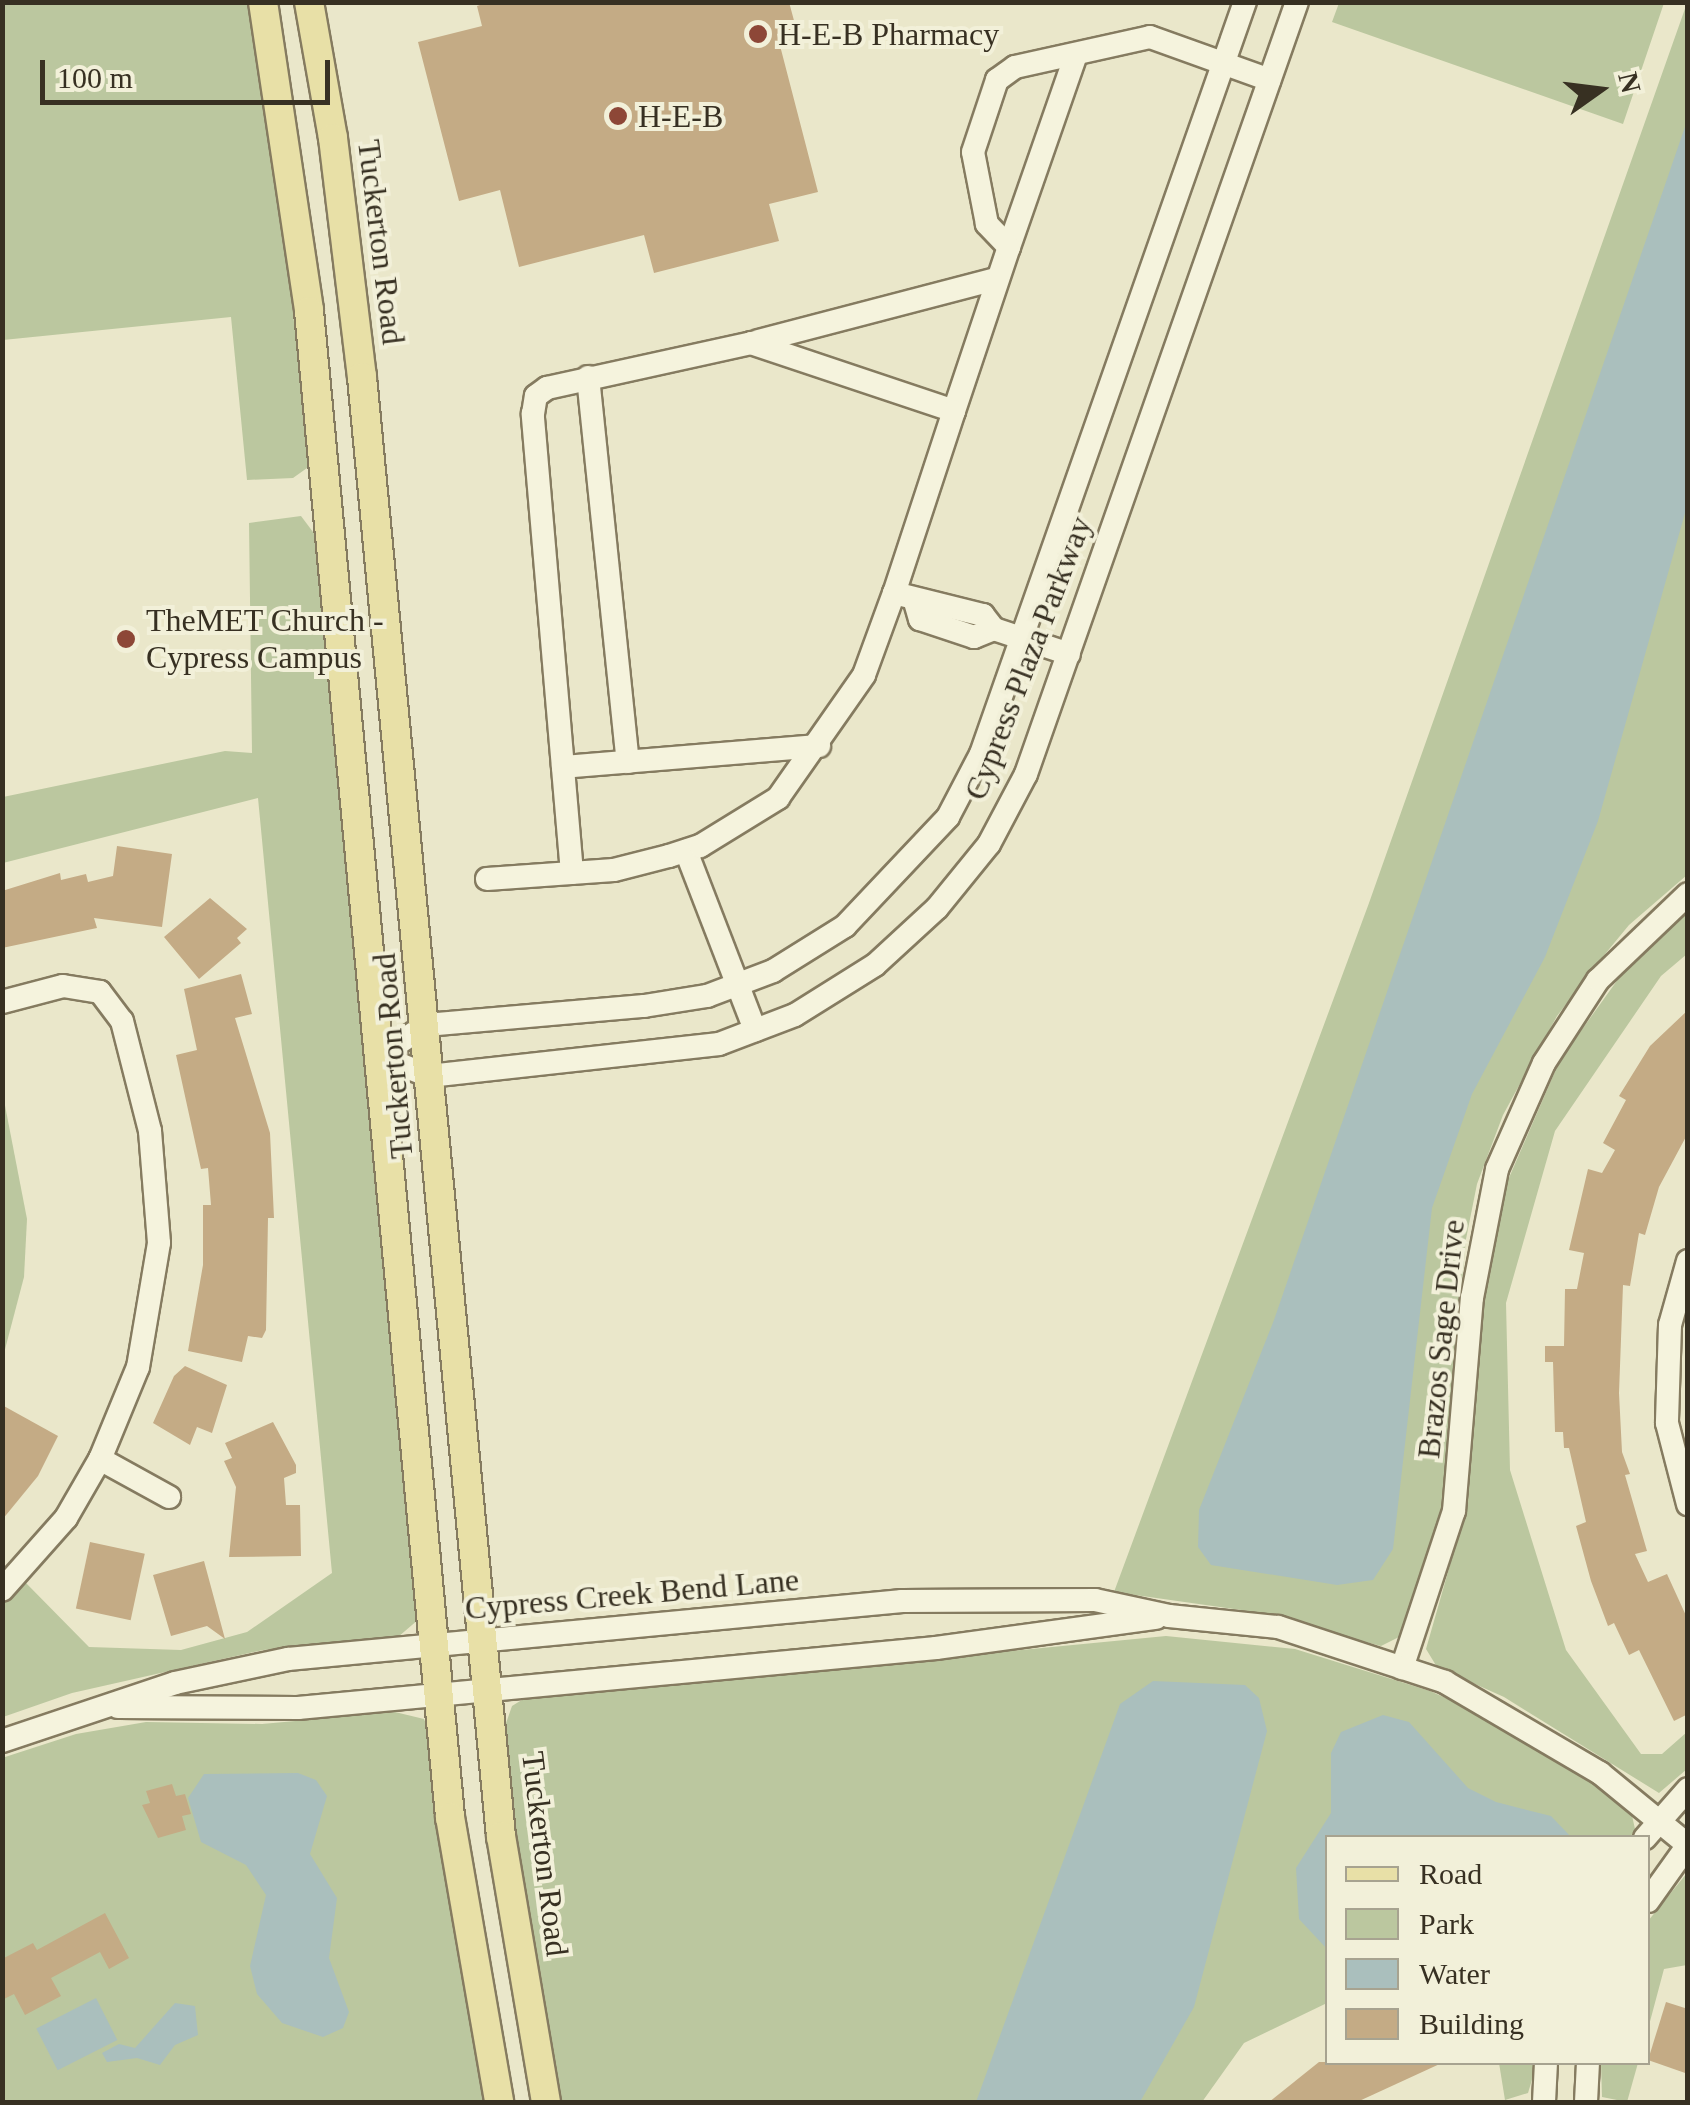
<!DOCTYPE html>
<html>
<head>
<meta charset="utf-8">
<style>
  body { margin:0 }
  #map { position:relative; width:1690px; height:2105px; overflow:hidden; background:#eae7ca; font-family:"Times New Roman",serif }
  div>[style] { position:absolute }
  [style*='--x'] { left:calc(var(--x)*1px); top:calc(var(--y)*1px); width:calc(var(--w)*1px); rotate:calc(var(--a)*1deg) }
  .green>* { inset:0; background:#bbc79f }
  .water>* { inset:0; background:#aabfbd; transform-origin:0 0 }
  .building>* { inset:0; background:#c4ab85; transform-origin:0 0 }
  .roads { filter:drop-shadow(2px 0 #857b60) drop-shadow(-2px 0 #857b60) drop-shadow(0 2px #857b60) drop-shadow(0 -2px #857b60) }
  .minor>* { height:22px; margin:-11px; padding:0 11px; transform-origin:11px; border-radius:11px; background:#f5f3dd }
  .major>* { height:28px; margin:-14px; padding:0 14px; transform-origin:14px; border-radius:14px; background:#e8e0a7 }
  .dots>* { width:28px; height:28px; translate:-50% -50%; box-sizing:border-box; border:5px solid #f2f0d9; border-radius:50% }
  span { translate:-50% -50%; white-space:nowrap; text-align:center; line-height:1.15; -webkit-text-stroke:8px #f2f0d9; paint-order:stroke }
  .poi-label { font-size:32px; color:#373022 }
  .left { translate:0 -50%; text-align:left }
  .street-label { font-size:32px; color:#373022 }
  .frame { position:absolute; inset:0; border:5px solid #373022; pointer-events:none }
  .legend { position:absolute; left:1325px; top:1835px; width:325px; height:230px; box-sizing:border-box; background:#f2f0d9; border:2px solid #a7a390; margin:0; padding:12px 18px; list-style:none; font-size:30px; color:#373022 }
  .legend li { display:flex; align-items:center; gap:20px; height:50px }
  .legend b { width:50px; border:2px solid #a7a390 }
  .north { position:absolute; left:1550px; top:40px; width:100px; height:100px; -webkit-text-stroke:8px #f2f0d9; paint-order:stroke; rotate:76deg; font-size:28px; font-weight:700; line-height:40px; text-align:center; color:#373022 }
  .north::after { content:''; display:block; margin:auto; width:35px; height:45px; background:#373022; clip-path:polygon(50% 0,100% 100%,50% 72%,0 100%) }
  .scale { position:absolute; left:40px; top:60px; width:290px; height:45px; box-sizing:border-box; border:5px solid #373022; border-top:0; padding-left:12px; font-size:30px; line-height:35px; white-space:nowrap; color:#373022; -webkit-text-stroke:8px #f2f0d9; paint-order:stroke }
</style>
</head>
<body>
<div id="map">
  <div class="green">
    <i style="clip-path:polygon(2px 3px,248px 3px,283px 215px,308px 458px,307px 468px,293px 478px,247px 480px,231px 317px,3px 340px)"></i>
    <i style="clip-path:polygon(1339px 3px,1339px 2px,1664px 3px,1623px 124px,1332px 22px)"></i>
    <i style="clip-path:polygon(1687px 3px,1687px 875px,1629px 925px,1596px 965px,1557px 1016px,1503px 1115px,1477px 1184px,1466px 1239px,1441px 1510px,1401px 1636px,1381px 1646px,1248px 1611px,1114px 1592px,1369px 903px)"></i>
    <i style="clip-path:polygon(301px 516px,316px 536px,419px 1619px,398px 1637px,263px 1650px,72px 1693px,3px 1717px,3px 1602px,25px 1582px,89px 1647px,181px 1650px,247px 1632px,332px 1573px,258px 798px,3px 863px,3px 797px,225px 751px,252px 753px,249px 523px)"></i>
    <i style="clip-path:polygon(1687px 907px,1687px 954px,1661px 976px,1555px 1131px,1506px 1303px,1510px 1470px,1566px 1650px,1641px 1754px,1662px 1754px,1687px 1732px,1687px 1769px,1659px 1793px,1504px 1697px,1437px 1667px,1426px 1649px,1468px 1502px,1483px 1302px,1505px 1187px,1560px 1060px,1634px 957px)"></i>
    <i style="clip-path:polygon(2px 1090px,27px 1219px,24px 1277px,3px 1357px)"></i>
    <i style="clip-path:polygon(1166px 1636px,1295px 1649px,1430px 1691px,1495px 1720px,1600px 1785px,1631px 1811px,1635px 1829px,1630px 1838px,1328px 1838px,1327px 2003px,1244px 2043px,1202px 2102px,556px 2102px,513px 1826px,504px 1729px,512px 1706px,525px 1698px)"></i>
    <i style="clip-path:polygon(395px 1712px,424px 1719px,431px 1736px,440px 1838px,484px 2102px,3px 2102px,2px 1758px,76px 1734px,146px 1722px,262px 1724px)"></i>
    <i style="clip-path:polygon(1687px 1873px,1687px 1965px,1664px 1969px,1648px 2029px,1648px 1921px)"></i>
    <i style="clip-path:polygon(1499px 2063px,1537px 2063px,1528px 2093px,1505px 2100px)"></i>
    <i style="clip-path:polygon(1601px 2063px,1638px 2063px,1627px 2102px,1602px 2097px)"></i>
  </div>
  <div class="water">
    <i style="clip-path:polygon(1687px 121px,1687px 506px,1598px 821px,1545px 957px,1472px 1094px,1432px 1208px,1393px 1549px,1373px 1580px,1337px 1585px,1211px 1565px,1198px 1547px,1199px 1510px,1274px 1320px)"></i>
    <i style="clip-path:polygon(1153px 1681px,1245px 1685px,1259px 1698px,1267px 1731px,1194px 2007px,1140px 2102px,976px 2102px,1120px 1704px)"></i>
    <i style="clip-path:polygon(1383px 1715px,1409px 1722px,1468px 1788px,1496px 1802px,1551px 1816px,1571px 1837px,1328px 1838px,1327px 1949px,1299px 1919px,1296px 1868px,1331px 1813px,1331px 1753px,1341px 1732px)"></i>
    <i style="clip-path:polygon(298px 1773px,316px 1780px,327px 1796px,310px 1854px,337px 1898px,329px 1958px,349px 2012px,343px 2028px,323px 2037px,282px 2023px,257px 1994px,250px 1966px,266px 1895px,246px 1865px,201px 1842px,188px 1798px,204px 1774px)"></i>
    <i style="left:96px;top:1998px;width:47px;height:67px;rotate:63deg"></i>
    <i style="clip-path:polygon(175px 2003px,195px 2006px,198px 2035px,175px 2045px,160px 2065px,137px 2058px,107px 2062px,102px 2053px,119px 2044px,135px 2048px)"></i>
  </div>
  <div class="building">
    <i style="clip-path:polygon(489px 2px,789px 2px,796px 28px,777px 34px,818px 192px,769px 204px,779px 241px,654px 273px,644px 235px,519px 267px,500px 190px,459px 201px,418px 42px,482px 26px,477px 6px)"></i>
    <i style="clip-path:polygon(117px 846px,172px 854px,162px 927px,94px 918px,97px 928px,2px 948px,2px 891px,60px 873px,61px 880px,86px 874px,88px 882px,113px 876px)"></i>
    <i style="clip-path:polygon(210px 898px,247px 929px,237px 938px,241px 943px,199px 979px,164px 937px)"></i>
    <i style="clip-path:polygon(241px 974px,252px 1014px,235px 1018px,270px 1133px,274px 1218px,268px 1218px,266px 1330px,262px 1338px,248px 1336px,242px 1362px,188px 1351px,203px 1265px,203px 1205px,211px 1205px,208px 1168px,201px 1169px,176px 1055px,197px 1050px,184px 989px)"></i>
    <i style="clip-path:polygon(1688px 1010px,1688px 1133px,1659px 1187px,1645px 1235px,1639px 1233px,1630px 1286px,1623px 1285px,1619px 1393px,1622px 1452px,1630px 1474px,1625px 1475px,1647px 1551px,1635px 1554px,1648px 1582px,1667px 1574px,1688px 1620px,1688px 1714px,1674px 1721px,1639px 1650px,1629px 1655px,1614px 1623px,1608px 1626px,1591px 1581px,1576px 1526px,1586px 1522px,1569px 1448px,1564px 1448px,1563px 1432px,1555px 1432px,1553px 1362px,1545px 1362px,1545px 1346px,1564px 1346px,1565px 1289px,1577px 1289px,1584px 1253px,1569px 1250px,1588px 1169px,1602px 1173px,1615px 1150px,1603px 1143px,1626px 1100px,1619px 1096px,1650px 1046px)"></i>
    <i style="clip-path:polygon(185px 1366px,227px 1385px,212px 1433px,197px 1427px,190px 1445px,153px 1423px,174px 1376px)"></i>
    <i style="clip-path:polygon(2px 1405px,58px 1436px,38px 1476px,2px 1520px)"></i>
    <i style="clip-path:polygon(273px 1422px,296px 1465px,296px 1473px,284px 1478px,286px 1505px,300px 1505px,301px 1556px,229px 1557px,236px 1487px,224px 1461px,232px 1458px,225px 1443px)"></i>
    <i style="left:90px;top:1542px;width:56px;height:68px;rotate:12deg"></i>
    <i style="clip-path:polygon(204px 1561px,225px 1639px,207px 1626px,171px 1636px,153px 1575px)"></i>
    <i style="clip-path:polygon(172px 1784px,176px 1796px,185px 1794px,191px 1814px,182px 1816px,186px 1830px,158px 1838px,142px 1805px,150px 1803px,146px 1791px)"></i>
    <i style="clip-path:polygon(105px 1913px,129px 1958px,109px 1969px,100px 1952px,51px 1978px,61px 1996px,25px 2015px,14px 1994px,2px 2000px,2px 1959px,33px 1943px,37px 1950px)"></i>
    <i style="clip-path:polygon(1666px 2002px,1688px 2009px,1688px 2074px,1648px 2060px)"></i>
    <i style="clip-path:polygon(1319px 2062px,1444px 2062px,1357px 2102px,1269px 2102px)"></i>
  </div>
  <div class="roads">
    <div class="minor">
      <i style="--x:1009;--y:247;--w:203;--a:-70.8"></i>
      <i style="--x:758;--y:341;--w:246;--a:-14.6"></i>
      <i style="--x:588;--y:377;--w:387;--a:84.1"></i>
      <i style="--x:954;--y:411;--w:173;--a:-71.5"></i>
      <i style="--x:1009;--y:247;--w:32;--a:-134"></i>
      <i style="--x:987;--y:224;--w:73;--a:-101"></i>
      <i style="--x:973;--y:152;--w:76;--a:-71.6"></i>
      <i style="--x:997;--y:80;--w:22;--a:-36"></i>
      <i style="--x:1015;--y:67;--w:138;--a:-12.5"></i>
      <i style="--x:1150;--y:37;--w:127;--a:19.7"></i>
      <i style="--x:915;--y:602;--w:18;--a:74"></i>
      <i style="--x:920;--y:619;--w:57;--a:18.4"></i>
      <i style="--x:974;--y:637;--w:22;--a:-22"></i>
      <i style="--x:994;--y:629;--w:79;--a:18.4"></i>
      <i style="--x:563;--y:767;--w:257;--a:-4.7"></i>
      <i style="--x:686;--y:851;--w:192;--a:68.9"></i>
      <i style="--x:572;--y:873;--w:461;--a:-94.9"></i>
      <i style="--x:533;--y:414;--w:18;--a:-81"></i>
      <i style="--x:536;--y:396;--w:14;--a:-36"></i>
      <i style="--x:547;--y:388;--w:209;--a:-12.4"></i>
      <i style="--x:751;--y:343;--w:214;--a:18.5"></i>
      <i style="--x:954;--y:411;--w:192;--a:108.2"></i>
      <i style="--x:894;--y:593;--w:92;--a:13.9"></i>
      <i style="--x:983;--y:615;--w:18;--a:52"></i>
      <i style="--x:487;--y:879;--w:127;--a:-4.1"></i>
      <i style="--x:614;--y:870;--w:57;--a:-14.3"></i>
      <i style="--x:669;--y:856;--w:33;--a:-18"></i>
      <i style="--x:700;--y:846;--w:92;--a:-31.6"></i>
      <i style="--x:778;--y:798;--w:150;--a:-55"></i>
      <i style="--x:864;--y:675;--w:87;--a:-69.9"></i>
      <i style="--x:2;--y:1002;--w:63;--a:-14.7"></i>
      <i style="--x:63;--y:986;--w:37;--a:9"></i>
      <i style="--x:100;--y:992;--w:36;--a:53"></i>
      <i style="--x:122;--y:1021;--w:114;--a:75.7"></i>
      <i style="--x:150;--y:1131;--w:112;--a:85.4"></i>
      <i style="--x:159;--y:1243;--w:126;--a:99.6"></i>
      <i style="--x:138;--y:1367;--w:100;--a:112.4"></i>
      <i style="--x:100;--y:1459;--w:68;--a:120"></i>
      <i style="--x:66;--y:1518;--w:96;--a:131.6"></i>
      <i style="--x:379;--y:1056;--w:54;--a:21.8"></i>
      <i style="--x:429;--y:1076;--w:292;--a:-6.3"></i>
      <i style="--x:719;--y:1044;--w:81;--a:-20.9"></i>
      <i style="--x:795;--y:1015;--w:94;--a:-32"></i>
      <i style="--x:875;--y:965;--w:84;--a:-42.6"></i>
      <i style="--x:937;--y:908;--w:82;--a:-50.9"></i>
      <i style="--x:989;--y:844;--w:79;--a:-62.1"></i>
      <i style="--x:1026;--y:774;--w:818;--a:-70.66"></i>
      <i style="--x:379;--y:1056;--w:56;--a:-33.4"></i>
      <i style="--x:426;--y:1025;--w:219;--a:-5"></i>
      <i style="--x:644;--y:1006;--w:64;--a:-9"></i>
      <i style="--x:707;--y:996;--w:71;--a:-20.7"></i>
      <i style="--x:773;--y:971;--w:85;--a:-32"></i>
      <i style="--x:845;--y:926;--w:150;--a:-46.6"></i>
      <i style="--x:948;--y:817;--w:71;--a:-62.4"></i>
      <i style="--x:981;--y:754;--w:797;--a:-70.66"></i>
      <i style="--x:1688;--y:1261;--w:66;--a:105.7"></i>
      <i style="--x:1670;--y:1325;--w:98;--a:91.8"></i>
      <i style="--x:1667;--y:1423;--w:84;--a:75.5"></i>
      <i style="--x:100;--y:1459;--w:79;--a:28.8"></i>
      <i style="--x:1402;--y:1668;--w:165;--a:-71.7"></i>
      <i style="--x:1454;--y:1511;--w:214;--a:-85.2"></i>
      <i style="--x:1472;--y:1298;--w:131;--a:-79"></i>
      <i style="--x:1497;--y:1169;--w:116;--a:-66.1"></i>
      <i style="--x:1544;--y:1063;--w:99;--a:-57"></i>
      <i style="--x:1598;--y:980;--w:124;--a:-43.7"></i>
      <i style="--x:118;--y:1707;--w:180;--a:0.3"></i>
      <i style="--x:298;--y:1708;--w:641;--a:-5.37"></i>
      <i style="--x:936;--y:1648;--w:222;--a:-7.8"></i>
      <i style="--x:2;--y:1741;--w:182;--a:-18.5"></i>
      <i style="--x:175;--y:1683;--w:116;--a:-12"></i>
      <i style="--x:288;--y:1659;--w:617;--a:-5.4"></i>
      <i style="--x:902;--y:1601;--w:193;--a:-0.3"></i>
      <i style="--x:1095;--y:1600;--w:76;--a:12.2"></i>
      <i style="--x:1169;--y:1616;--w:110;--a:5.8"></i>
      <i style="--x:1278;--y:1627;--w:176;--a:18.2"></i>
      <i style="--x:1445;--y:1682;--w:180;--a:30.4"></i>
      <i style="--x:1600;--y:1773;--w:114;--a:39.3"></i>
      <i style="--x:1645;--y:1838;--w:65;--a:-48.7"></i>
      <i style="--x:1648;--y:1901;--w:69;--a:-54.5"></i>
      <i style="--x:1544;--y:2102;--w:40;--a:-87.1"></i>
      <i style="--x:1586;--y:2102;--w:40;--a:-87.1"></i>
    </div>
    <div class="major">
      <i style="--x:263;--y:2;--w:312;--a:81.5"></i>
      <i style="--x:309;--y:311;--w:1513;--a:84.65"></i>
      <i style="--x:450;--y:1817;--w:289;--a:80.2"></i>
      <i style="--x:309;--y:2;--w:138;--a:80"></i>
      <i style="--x:333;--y:138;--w:241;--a:83.1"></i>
      <i style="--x:362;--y:377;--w:1466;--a:84.56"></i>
      <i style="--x:501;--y:1836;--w:270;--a:80.4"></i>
    </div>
  </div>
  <div class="dots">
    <i style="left:758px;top:34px;background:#8d4737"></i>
    <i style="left:618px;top:116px;background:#8d4737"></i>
    <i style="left:126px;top:639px;background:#8d4737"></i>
  </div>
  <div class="poi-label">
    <span class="left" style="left:778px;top:34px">H-E-B Pharmacy</span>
    <span class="left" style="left:638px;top:116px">H-E-B</span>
    <span class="left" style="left:146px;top:639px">TheMET Church -<br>Cypress Campus</span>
  </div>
  <div class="street-label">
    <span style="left:381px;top:242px;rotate:83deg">Tuckerton Road</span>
    <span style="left:1028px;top:658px;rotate:-69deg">Cypress Plaza Parkway</span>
    <span style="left:393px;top:1056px;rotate:-95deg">Tuckerton Road</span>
    <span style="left:1441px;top:1339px;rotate:-84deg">Brazos Sage Drive</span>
    <span style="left:632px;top:1594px;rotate:-5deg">Cypress Creek Bend Lane</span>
    <span style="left:545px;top:1854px;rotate:83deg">Tuckerton Road</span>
  </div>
  <div class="frame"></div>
  <ul class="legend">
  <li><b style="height:12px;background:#e8e0a7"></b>Road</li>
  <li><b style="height:28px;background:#bbc79f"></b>Park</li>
  <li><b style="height:28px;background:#aabfbd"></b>Water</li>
  <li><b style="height:28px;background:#c4ab85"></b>Building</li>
  </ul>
  <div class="north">N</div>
  <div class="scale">100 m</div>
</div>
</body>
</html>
